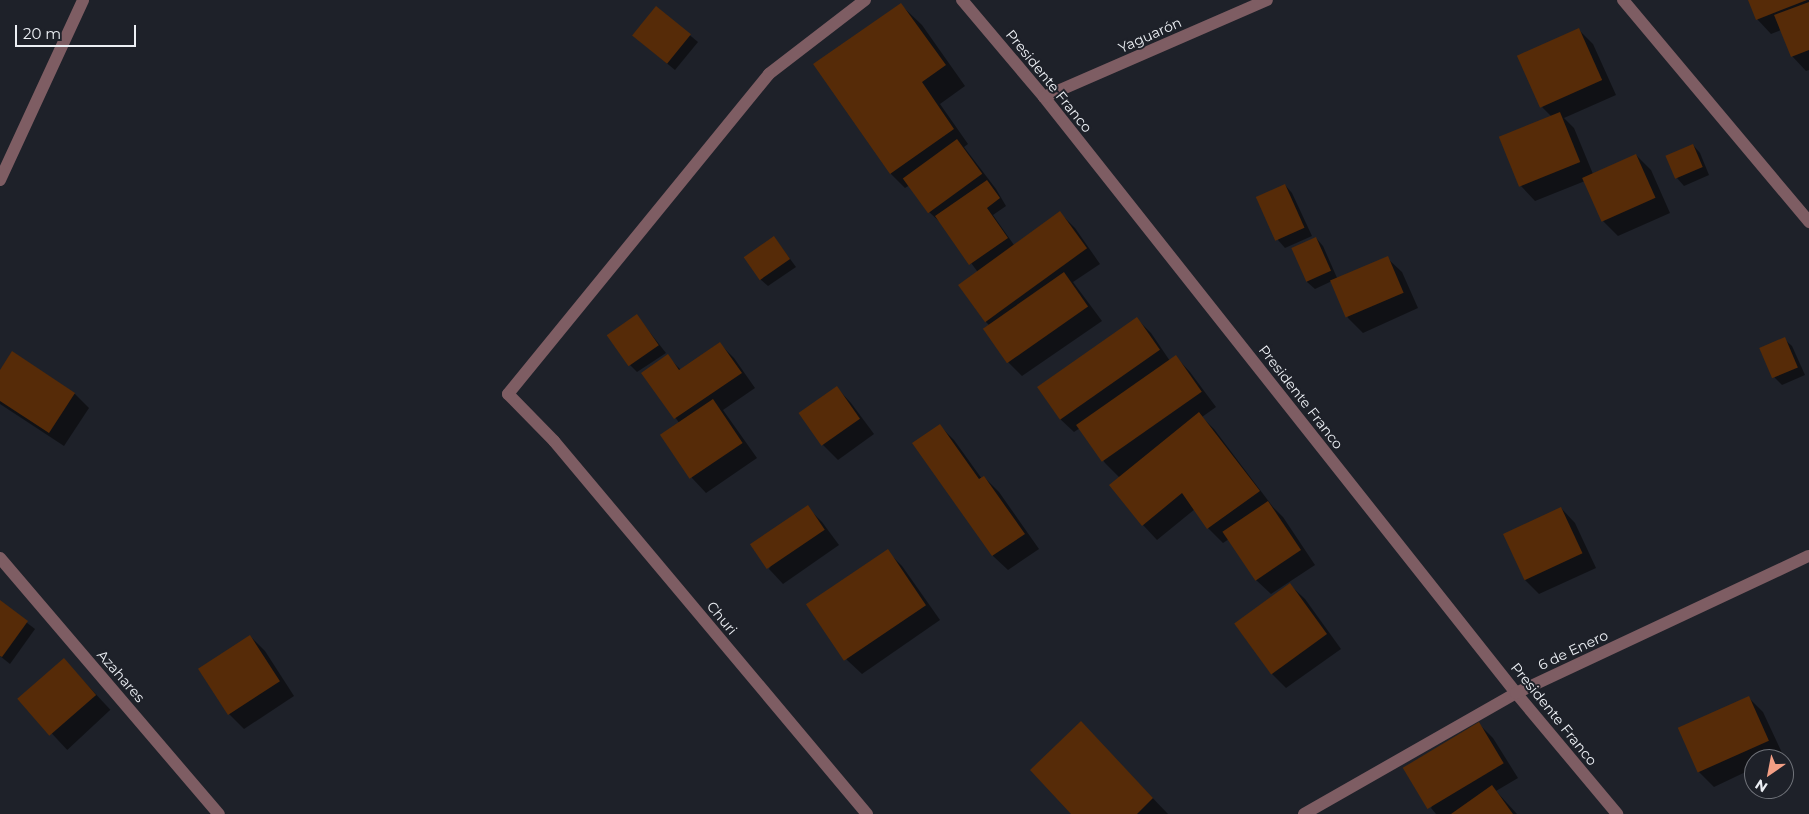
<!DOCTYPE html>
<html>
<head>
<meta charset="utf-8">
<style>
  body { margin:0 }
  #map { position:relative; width:1809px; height:814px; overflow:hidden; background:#1e2129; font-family:Montserrat,sans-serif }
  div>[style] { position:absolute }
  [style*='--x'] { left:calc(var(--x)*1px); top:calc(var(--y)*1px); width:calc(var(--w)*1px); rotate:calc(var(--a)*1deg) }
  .shadow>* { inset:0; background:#0007; transform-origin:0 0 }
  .building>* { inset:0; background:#562b08; transform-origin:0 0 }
  .street>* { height:12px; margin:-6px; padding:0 6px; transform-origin:6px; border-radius:6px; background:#7e5d63 }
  span { translate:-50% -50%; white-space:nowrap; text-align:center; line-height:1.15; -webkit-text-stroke:4px #1e2129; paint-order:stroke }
  .street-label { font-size:14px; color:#eceff4 }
  .north { position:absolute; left:1744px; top:749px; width:50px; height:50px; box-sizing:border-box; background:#1e2129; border:1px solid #70737a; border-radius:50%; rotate:213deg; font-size:14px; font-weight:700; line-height:20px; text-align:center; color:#eceff4 }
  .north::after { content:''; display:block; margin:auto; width:18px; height:22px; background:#f39f85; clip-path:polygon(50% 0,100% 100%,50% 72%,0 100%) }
  .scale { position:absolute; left:15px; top:25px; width:121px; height:22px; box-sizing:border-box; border:2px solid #eceff4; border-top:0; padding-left:6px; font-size:15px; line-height:18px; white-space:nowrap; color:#eceff4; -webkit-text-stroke:4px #1e2129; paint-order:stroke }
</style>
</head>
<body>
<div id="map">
  <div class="shadow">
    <i style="clip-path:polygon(1749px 0,1809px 0,1809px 70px,1806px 71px,1792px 56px,1781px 30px,1771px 34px,1757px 19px)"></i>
    <i style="clip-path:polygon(901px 5px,922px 25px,965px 86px,940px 104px,968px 144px,964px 147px,996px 189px,1006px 206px,993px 215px,1014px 245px,1060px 213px,1075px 228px,1100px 264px,1073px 282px,1102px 321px,1022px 376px,1008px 362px,989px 325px,984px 320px,977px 271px,943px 225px,928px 211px,910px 185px,905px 188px,891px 174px,815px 65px)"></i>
    <i style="clip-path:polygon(657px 8px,698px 42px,675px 70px,642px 43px)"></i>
    <i style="clip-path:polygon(1578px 29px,1593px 44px,1616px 95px,1564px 118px,1574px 128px,1593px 174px,1636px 155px,1651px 170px,1670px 213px,1618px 236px,1603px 221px,1585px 181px,1535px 201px,1521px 186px,1552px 117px,1542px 107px)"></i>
    <i style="clip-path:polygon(1693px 145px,1700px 153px,1709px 175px,1684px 186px,1677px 178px)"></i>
    <i style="clip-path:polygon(1285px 185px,1292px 193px,1312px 236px,1285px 248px,1278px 240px)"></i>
    <i style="clip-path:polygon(774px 237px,796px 267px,768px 286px,760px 279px)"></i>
    <i style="clip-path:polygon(1316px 238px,1323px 246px,1338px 280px,1387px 258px,1402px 272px,1418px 308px,1363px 333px,1348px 318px,1332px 281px,1315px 289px,1307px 282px)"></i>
    <i style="clip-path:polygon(637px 316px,666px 353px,637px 372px,630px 365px)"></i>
    <i style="clip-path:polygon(1137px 319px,1151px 333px,1170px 361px,1176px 357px,1190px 372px,1216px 407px,1202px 417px,1214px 429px,1273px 507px,1283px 517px,1315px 565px,1271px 594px,1256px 580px,1229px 539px,1223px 543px,1208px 528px,1195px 509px,1157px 540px,1143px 525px,1120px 478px,1105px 463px,1080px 428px,1074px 432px,1059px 418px)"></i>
    <i style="clip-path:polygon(1784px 339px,1792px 346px,1805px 375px,1782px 385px,1775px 378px,1762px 349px)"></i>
    <i style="clip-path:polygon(719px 343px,734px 358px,755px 388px,723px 410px,757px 458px,706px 493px,692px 478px,680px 424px,643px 373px,667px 356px,681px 370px)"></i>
    <i style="clip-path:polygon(0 372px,75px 394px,89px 408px,64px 446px,0 404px)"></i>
    <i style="clip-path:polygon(837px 388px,851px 403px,874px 434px,838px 460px,823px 445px)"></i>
    <i style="clip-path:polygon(940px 426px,954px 440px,982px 479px,984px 477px,999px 492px,1039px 549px,1008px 570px,993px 556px,914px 443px)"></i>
    <i style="clip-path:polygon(807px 507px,822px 522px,839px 545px,783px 584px,769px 569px)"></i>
    <i style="clip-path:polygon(1561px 508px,1575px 523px,1596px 568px,1539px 594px,1524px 579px)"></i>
    <i style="clip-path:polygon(887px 551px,902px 566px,940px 620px,862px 674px,847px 660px,809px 606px)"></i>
    <i style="clip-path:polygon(1290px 585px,1305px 599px,1341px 649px,1286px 688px,1271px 673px,1236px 624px)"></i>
    <i style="clip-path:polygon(0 602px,35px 629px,10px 664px,0 656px)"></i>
    <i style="clip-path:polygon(250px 636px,265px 651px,294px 696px,244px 729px,229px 714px)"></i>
    <i style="left:64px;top:660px;width:68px;height:59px;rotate:47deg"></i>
    <i style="clip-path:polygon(1749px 698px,1763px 712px,1783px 755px,1775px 759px,1754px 759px,1754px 768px,1714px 787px,1699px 772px)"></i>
    <i style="clip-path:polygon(1479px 724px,1493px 738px,1518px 778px,1496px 791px,1517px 814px,1436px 814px,1431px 808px)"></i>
    <i style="clip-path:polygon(1101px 744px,1168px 814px,1073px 814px)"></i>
  </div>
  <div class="building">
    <i style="clip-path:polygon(1748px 0,1807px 0,1756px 20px)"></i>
    <i style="clip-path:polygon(1809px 2px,1809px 50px,1791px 57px,1774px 15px)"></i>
    <i style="clip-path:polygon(901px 3px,946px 65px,922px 82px,954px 129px,890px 174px,813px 64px)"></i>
    <i style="left:656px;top:6px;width:45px;height:38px;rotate:39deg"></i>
    <i style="left:1579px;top:28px;width:57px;height:68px;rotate:66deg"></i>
    <i style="left:1560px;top:112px;width:54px;height:66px;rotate:68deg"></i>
    <i style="left:957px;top:139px;width:43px;height:67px;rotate:54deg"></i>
    <i style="left:1693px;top:144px;width:25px;height:30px;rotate:67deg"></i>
    <i style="left:1636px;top:154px;width:48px;height:59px;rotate:66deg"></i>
    <i style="clip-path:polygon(987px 180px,1000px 198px,987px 208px,1008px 238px,969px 265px,935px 216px)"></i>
    <i style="left:1285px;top:184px;width:48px;height:32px;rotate:66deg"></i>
    <i style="left:1060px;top:211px;width:46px;height:126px;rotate:54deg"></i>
    <i style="left:774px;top:236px;width:28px;height:37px;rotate:55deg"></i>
    <i style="left:1316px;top:237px;width:37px;height:27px;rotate:66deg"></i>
    <i style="left:1388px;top:256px;width:40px;height:63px;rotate:67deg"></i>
    <i style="left:1064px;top:272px;width:42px;height:99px;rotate:55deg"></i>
    <i style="left:637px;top:314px;width:38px;height:37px;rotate:55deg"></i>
    <i style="left:1137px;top:317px;width:40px;height:122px;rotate:55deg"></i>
    <i style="left:1785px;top:337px;width:33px;height:28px;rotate:67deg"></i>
    <i style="clip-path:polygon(720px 342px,742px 373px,674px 419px,641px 373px,668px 354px,679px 370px)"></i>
    <i style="clip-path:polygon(12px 351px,75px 393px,49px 433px,0 401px,0 370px)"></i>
    <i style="left:1176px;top:355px;width:45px;height:122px;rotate:55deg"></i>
    <i style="left:837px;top:386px;width:40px;height:47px;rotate:55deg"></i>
    <i style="left:713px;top:399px;width:53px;height:64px;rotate:56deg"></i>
    <i style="clip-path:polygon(1199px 412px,1260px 491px,1207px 529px,1182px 493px,1142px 526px,1109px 485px)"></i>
    <i style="clip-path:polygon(940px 424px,979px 479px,984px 476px,1025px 534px,992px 556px,912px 443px)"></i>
    <i style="left:1268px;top:501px;width:59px;height:55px;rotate:56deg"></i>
    <i style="left:808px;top:505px;width:30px;height:70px;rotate:56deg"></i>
    <i style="left:1561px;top:507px;width:51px;height:64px;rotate:65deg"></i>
    <i style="left:888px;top:549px;width:68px;height:99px;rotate:56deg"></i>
    <i style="left:1290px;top:583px;width:63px;height:69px;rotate:54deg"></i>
    <i style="clip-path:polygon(0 600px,28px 621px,2px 657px,0 656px)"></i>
    <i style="left:250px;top:635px;width:55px;height:62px;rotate:57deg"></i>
    <i style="left:64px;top:658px;width:49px;height:62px;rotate:49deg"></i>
    <i style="left:1749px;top:696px;width:49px;height:78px;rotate:66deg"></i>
    <i style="clip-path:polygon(1081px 721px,1153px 798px,1137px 814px,1071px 814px,1030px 770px)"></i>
    <i style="left:1479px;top:722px;width:48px;height:89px;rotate:59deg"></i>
    <i style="clip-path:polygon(1492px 785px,1513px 814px,1451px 814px)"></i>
  </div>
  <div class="street">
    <i style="--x:865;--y:0;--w:121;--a:142.4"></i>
    <i style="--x:769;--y:74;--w:413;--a:129.2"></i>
    <i style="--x:508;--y:394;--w:66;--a:45.6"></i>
    <i style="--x:554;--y:441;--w:487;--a:50"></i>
    <i style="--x:962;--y:0;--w:127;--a:49.8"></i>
    <i style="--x:1044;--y:97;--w:760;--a:51.62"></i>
    <i style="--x:1516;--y:693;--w:158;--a:50.1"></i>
    <i style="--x:1623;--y:0;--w:290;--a:50"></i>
    <i style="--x:1044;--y:97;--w:243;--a:-23.5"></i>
    <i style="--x:0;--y:180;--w:198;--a:-65.2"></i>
    <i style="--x:0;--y:558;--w:337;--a:49.5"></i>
    <i style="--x:1304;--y:814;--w:244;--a:-29.7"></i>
    <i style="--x:1516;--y:693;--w:323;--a:-25.1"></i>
  </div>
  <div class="street-label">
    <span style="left:1150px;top:35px;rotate:-24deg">Yaguarón</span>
    <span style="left:1049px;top:81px;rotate:51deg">Presidente Franco</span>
    <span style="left:1301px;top:397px;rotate:52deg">Presidente Franco</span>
    <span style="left:722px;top:618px;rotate:50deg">Churi</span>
    <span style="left:1573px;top:650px;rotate:-25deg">6 de Enero</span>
    <span style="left:121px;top:676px;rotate:49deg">Azahares</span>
    <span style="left:1554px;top:714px;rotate:51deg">Presidente Franco</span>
  </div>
  <div class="north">N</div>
  <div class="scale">20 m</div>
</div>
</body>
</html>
